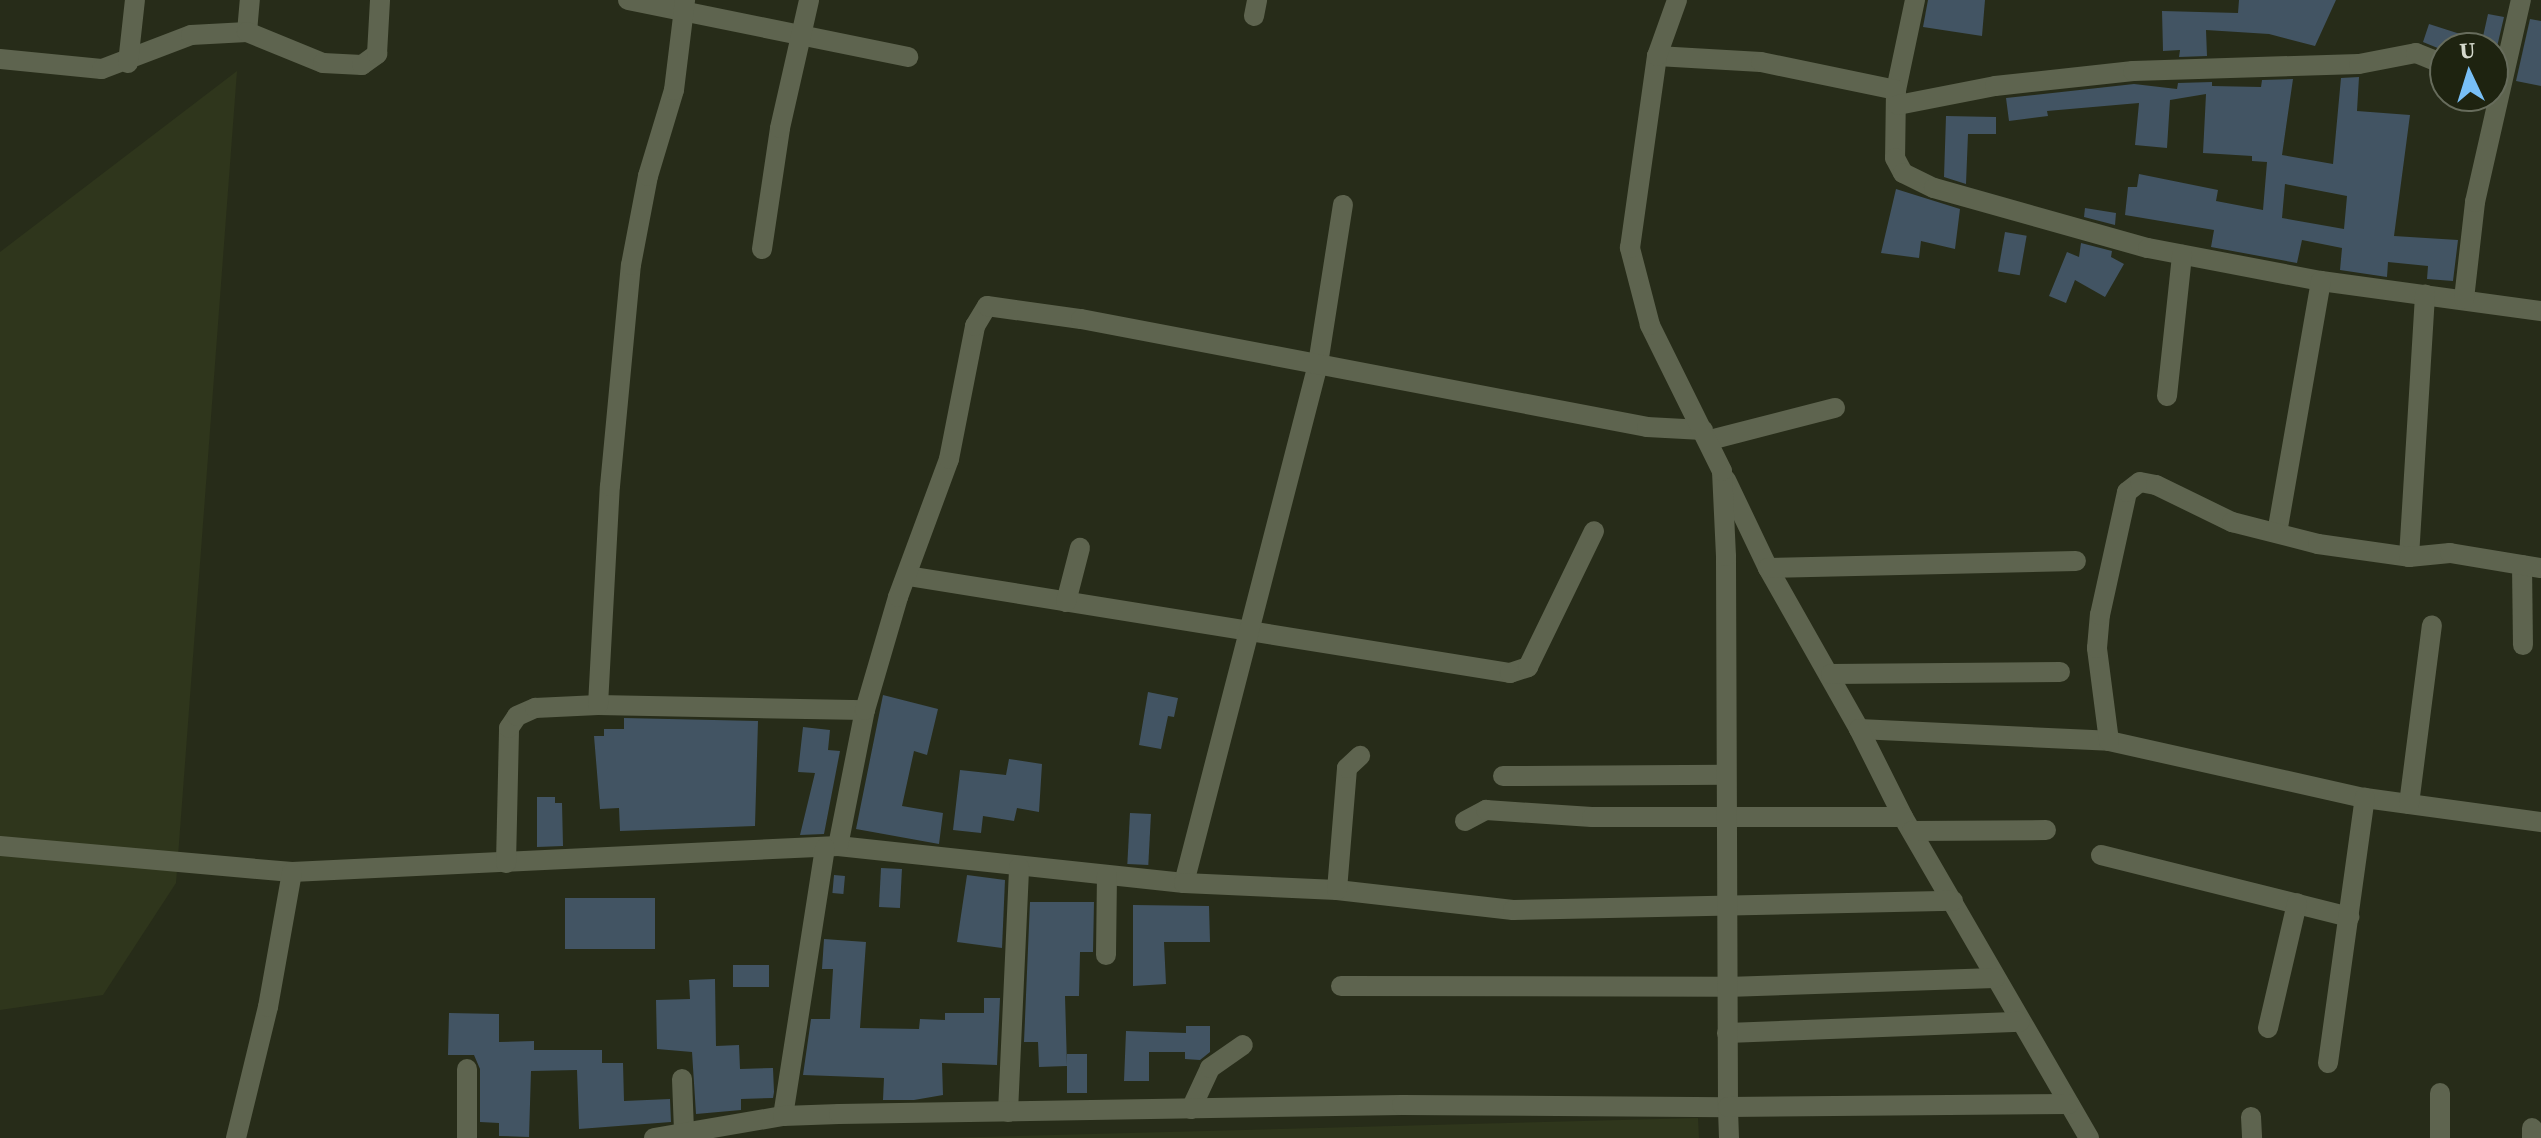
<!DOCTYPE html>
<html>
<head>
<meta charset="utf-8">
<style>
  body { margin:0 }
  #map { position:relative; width:2541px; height:1138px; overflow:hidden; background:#272c19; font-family:"Source Serif 4",serif }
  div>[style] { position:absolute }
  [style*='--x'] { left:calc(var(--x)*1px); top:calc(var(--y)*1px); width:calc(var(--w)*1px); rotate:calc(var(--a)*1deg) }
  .built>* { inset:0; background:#2f361c }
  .building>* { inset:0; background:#425463; transform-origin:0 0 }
  .minor>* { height:20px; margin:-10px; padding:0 10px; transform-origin:10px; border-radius:10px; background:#5e644f }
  span { translate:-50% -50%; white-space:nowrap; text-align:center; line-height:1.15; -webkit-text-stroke:7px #1e2310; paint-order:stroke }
  .north { position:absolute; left:2429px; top:32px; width:80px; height:80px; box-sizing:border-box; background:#1e2310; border:2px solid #676c5c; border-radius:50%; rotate:356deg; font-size:22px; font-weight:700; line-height:32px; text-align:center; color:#d5d9cd }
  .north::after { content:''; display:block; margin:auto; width:28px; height:36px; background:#78bff7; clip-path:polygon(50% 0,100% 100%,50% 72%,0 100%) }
</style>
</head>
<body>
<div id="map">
  <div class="built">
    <i style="clip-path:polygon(237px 71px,176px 883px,103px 995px,0 1010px,0 252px)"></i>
    <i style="clip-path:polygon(1698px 1118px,1699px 1138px,938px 1138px)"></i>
  </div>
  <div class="building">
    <i style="clip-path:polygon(1928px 0,1985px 0,1982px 36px,1923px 27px)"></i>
    <i style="clip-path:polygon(2239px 0,2336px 0,2315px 46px,2269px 34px,2206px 30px,2207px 56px,2179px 57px,2180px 50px,2163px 51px,2162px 11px,2238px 13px)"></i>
    <i style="clip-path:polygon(2488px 14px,2504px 17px,2493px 64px,2493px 48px,2445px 51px,2423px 42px,2429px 24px,2482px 41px)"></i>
    <i style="clip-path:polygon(2530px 19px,2541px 21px,2541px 86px,2516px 81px)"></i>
    <i style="clip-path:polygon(evenodd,2359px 77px,2357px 111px,2410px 115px,2394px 236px,2458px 240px,2453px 281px,2427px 279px,2428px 266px,2388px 262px,2387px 277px,2340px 270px,2342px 248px,2302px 240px,2297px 263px,2211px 247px,2214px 230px,2125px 215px,2128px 187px,2137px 187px,2139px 174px,2218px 190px,2216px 201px,2263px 210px,2267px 162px,2252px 161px,2252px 156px,2203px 153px,2206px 94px,2170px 100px,2167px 148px,2135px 145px,2139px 103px,2047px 111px,2048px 116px,2009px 121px,2006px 98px,2134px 84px,2177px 89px,2178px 83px,2212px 82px,2212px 86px,2261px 87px,2262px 80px,2293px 79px,2282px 155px,2333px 164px,2341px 78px,2359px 77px,2285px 184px,2347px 196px,2344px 229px,2282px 218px,2285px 184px)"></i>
    <i style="clip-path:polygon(1946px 116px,1996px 117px,1996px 134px,1968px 134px,1966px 184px,1944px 177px)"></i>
    <i style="clip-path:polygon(1896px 189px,1960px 209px,1955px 249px,1921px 241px,1919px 258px,1881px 253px)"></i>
    <i style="clip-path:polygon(2085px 208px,2116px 213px,2115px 225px,2084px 217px)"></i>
    <i style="left:2005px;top:232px;width:22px;height:40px;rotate:10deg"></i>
    <i style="clip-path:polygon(2081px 243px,2112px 251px,2111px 257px,2124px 264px,2105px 297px,2075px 280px,2066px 303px,2049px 296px,2067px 252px,2079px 257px)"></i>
    <i style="clip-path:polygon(1148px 692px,1178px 698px,1174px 717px,1168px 716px,1161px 749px,1139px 745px)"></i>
    <i style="clip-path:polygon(883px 695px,938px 709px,927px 755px,914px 751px,902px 806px,943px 813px,939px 844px,856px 829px)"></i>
    <i style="clip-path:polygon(624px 718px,758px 721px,755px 826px,620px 831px,619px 808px,600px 809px,594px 736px,604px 736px,604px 729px,624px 729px)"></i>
    <i style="clip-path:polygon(803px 727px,830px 730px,828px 750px,840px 751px,824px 834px,800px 835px,815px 773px,798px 772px)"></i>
    <i style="clip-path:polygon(1009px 759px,1042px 764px,1039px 812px,1017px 808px,1014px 821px,983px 816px,981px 833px,953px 830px,960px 770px,1006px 775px)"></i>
    <i style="clip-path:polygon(537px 797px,555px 797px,555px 803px,562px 803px,563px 846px,537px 847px)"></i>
    <i style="left:1130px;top:813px;width:21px;height:51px;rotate:3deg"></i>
    <i style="left:881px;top:868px;width:21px;height:39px;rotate:3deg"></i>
    <i style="left:834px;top:875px;width:11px;height:18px;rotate:5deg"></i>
    <i style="clip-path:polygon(967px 875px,1005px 880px,1002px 948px,957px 942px)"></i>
    <i style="left:565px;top:898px;width:90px;height:51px"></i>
    <i style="clip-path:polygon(1030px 902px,1094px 902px,1093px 952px,1080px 952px,1079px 996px,1065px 996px,1067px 1066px,1039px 1067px,1038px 1042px,1024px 1042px)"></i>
    <i style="clip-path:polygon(1133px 905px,1209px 906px,1210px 942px,1164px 942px,1166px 984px,1133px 986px)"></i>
    <i style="clip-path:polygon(824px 939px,866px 942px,860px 1028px,919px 1029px,920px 1019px,945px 1020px,945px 1013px,984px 1013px,984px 998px,1000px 998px,997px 1065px,942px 1063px,943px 1095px,914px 1100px,883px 1100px,884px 1078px,803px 1075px,811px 1019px,830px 1019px,833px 969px,822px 969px)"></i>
    <i style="left:769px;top:965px;width:22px;height:36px;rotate:90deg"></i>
    <i style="clip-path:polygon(715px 979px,716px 1046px,739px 1045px,740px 1069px,773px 1068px,774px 1092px,773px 1098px,741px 1099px,741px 1110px,696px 1114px,692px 1052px,657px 1049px,656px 1000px,690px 999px,689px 980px)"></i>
    <i style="clip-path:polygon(449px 1013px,499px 1014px,499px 1042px,534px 1041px,534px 1050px,602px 1050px,602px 1063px,623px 1063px,624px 1101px,670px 1099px,671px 1122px,579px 1129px,577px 1070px,531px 1071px,529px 1137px,499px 1136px,499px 1123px,480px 1122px,480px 1069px,474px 1055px,448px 1055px)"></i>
    <i style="clip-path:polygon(1186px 1026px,1210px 1026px,1210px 1052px,1200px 1060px,1185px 1059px,1185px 1052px,1149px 1052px,1149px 1081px,1124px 1081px,1126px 1031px,1186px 1033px)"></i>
    <i style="left:1087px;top:1054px;width:39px;height:20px;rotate:90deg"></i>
  </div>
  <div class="minor">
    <i style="--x:628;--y:0;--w:286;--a:11.5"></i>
    <i style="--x:1915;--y:0;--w:92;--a:101.9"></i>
    <i style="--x:1896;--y:90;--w:68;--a:90.8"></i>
    <i style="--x:1895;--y:158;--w:17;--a:62"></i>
    <i style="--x:1903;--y:173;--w:34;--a:26"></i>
    <i style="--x:1934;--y:188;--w:222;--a:15.7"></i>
    <i style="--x:2148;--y:248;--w:176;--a:10.8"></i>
    <i style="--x:2321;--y:281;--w:222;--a:7.8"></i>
    <i style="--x:1254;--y:16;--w:16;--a:-79"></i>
    <i style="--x:247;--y:32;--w:32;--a:-85"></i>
    <i style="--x:1657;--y:56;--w:104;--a:3.3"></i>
    <i style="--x:1761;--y:62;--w:138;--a:11.7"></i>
    <i style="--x:0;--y:59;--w:102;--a:5.6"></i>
    <i style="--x:102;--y:69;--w:95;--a:-20.9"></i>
    <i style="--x:191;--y:35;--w:56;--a:-3.1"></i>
    <i style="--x:247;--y:32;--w:82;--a:22.2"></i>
    <i style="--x:323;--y:63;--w:39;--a:3"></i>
    <i style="--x:362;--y:65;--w:19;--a:-36"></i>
    <i style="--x:377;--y:54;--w:54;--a:-86.8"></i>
    <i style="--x:128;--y:63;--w:63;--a:-83.7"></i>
    <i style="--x:1898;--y:105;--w:99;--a:-11.1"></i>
    <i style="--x:1995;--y:86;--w:139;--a:-6.2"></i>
    <i style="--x:2133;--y:71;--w:226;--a:-1.8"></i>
    <i style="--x:2359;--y:64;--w:58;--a:-10.9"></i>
    <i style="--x:2416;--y:53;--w:31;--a:22"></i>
    <i style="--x:762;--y:249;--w:122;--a:-81.5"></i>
    <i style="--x:780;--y:128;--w:131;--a:-77.2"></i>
    <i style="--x:2464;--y:299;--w:98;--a:-83.5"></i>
    <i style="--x:2475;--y:202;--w:207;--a:-77.2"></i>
    <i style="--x:2167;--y:396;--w:142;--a:-83.9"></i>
    <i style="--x:1710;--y:440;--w:129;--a:-14.4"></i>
    <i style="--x:1726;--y:480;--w:98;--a:64.5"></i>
    <i style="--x:1768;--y:568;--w:185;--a:60.5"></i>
    <i style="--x:1859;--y:729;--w:250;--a:2.7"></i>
    <i style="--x:2109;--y:741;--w:262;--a:12.6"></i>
    <i style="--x:2365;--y:798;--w:178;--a:7.8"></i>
    <i style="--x:2277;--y:533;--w:256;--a:-80.1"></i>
    <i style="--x:2409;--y:557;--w:263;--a:-86.5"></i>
    <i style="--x:2522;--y:565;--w:80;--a:89.3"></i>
    <i style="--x:1768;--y:568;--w:308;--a:-1.3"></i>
    <i style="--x:908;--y:576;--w:610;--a:9.15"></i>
    <i style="--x:1510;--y:673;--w:19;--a:-18"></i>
    <i style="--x:1528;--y:667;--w:151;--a:-64.1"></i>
    <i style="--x:1066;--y:602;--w:56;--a:-75.5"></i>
    <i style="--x:1831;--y:674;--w:229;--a:-0.5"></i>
    <i style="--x:598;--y:705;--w:267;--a:1.1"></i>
    <i style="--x:1859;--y:729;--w:98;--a:63.4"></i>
    <i style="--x:1903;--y:817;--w:371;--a:59.9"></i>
    <i style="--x:2109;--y:741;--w:94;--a:-97.4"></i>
    <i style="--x:2097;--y:648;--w:33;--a:-85"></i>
    <i style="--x:2100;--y:615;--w:126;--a:-77.6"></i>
    <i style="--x:2127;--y:492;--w:16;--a:-38"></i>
    <i style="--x:2140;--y:482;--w:16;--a:11"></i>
    <i style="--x:2156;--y:485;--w:85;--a:26"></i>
    <i style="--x:2232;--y:522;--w:89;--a:14.3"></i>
    <i style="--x:2318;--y:544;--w:92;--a:8.1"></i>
    <i style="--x:2409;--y:557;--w:41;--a:-5.6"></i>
    <i style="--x:2450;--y:553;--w:92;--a:9.4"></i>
    <i style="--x:1503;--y:776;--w:222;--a:-0.3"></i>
    <i style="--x:2409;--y:804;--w:180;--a:-82.7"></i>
    <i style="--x:1465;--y:821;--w:24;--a:-28"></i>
    <i style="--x:1486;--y:810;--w:106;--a:3.8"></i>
    <i style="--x:1592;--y:817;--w:311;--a:0"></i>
    <i style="--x:1912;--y:831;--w:134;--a:-0.4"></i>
    <i style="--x:0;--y:846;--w:293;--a:5.1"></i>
    <i style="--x:292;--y:872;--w:547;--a:-2.73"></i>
    <i style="--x:838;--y:846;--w:348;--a:6.1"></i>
    <i style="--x:1184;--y:883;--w:536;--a:-75.52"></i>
    <i style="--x:1318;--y:364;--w:161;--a:-81.1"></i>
    <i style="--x:838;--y:846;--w:139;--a:-78.8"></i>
    <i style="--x:865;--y:710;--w:118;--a:-73.7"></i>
    <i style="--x:898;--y:597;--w:147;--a:-69.7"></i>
    <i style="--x:949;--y:459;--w:136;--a:-78.9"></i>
    <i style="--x:975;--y:326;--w:23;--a:-59"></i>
    <i style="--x:987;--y:306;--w:95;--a:7.9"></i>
    <i style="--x:1081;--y:319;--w:576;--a:10.8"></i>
    <i style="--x:1647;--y:427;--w:56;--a:3.1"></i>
    <i style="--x:2101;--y:855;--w:256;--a:14"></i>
    <i style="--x:506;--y:863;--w:135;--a:-88.7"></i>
    <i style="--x:509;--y:728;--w:14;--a:-56"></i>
    <i style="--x:517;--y:716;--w:20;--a:-24"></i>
    <i style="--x:535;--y:708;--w:63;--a:-2.7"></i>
    <i style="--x:598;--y:705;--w:219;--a:-86.9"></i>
    <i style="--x:610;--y:486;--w:222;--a:-84.6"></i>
    <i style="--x:631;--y:265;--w:91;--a:-79.2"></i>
    <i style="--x:648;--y:176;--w:90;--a:-73.2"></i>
    <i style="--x:674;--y:90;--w:91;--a:-83"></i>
    <i style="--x:1184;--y:883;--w:153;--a:2.6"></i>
    <i style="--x:1337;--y:890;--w:177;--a:6.5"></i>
    <i style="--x:1513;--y:910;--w:440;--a:-1.2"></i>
    <i style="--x:1337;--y:890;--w:122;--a:-85.3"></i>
    <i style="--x:1347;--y:768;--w:18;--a:-43"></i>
    <i style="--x:1106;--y:955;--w:79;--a:-89.3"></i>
    <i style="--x:1341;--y:986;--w:386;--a:0.1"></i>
    <i style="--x:1727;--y:987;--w:268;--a:-1.9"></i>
    <i style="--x:2268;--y:1028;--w:128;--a:-76.9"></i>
    <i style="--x:1727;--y:1033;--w:293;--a:-2.2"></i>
    <i style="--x:2328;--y:1063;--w:268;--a:-82.1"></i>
    <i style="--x:682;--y:1079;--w:53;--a:87.8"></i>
    <i style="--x:2440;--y:1093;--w:45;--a:90"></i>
    <i style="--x:1191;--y:1109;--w:45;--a:-65.1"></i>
    <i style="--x:1210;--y:1068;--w:40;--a:-34.9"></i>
    <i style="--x:1008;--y:1112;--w:245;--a:-87.4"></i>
    <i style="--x:783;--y:1116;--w:271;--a:-81.1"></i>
    <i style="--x:2251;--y:1117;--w:21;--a:87"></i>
    <i style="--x:236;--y:1138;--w:135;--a:-76.3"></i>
    <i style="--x:268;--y:1007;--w:137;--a:-79.9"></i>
    <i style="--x:467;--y:1138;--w:69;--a:-90"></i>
    <i style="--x:654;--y:1138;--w:131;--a:-9.7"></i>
    <i style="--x:783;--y:1116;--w:56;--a:-2"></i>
    <i style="--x:839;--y:1114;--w:563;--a:-0.92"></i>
    <i style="--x:1402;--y:1105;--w:326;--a:0.4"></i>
    <i style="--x:1728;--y:1107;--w:551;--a:-90.21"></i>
    <i style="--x:1726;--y:556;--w:85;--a:-92.7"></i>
    <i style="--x:1722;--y:471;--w:163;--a:-116.3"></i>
    <i style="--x:1650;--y:325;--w:80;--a:-104.6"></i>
    <i style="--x:1630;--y:248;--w:194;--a:-82"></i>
    <i style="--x:1657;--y:56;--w:59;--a:-70.3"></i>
    <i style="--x:1729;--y:1138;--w:31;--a:-92"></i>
    <i style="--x:1728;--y:1107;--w:341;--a:-0.5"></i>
    <i style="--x:2532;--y:1138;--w:10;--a:-90"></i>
  </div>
  <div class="north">U</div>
</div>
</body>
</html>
